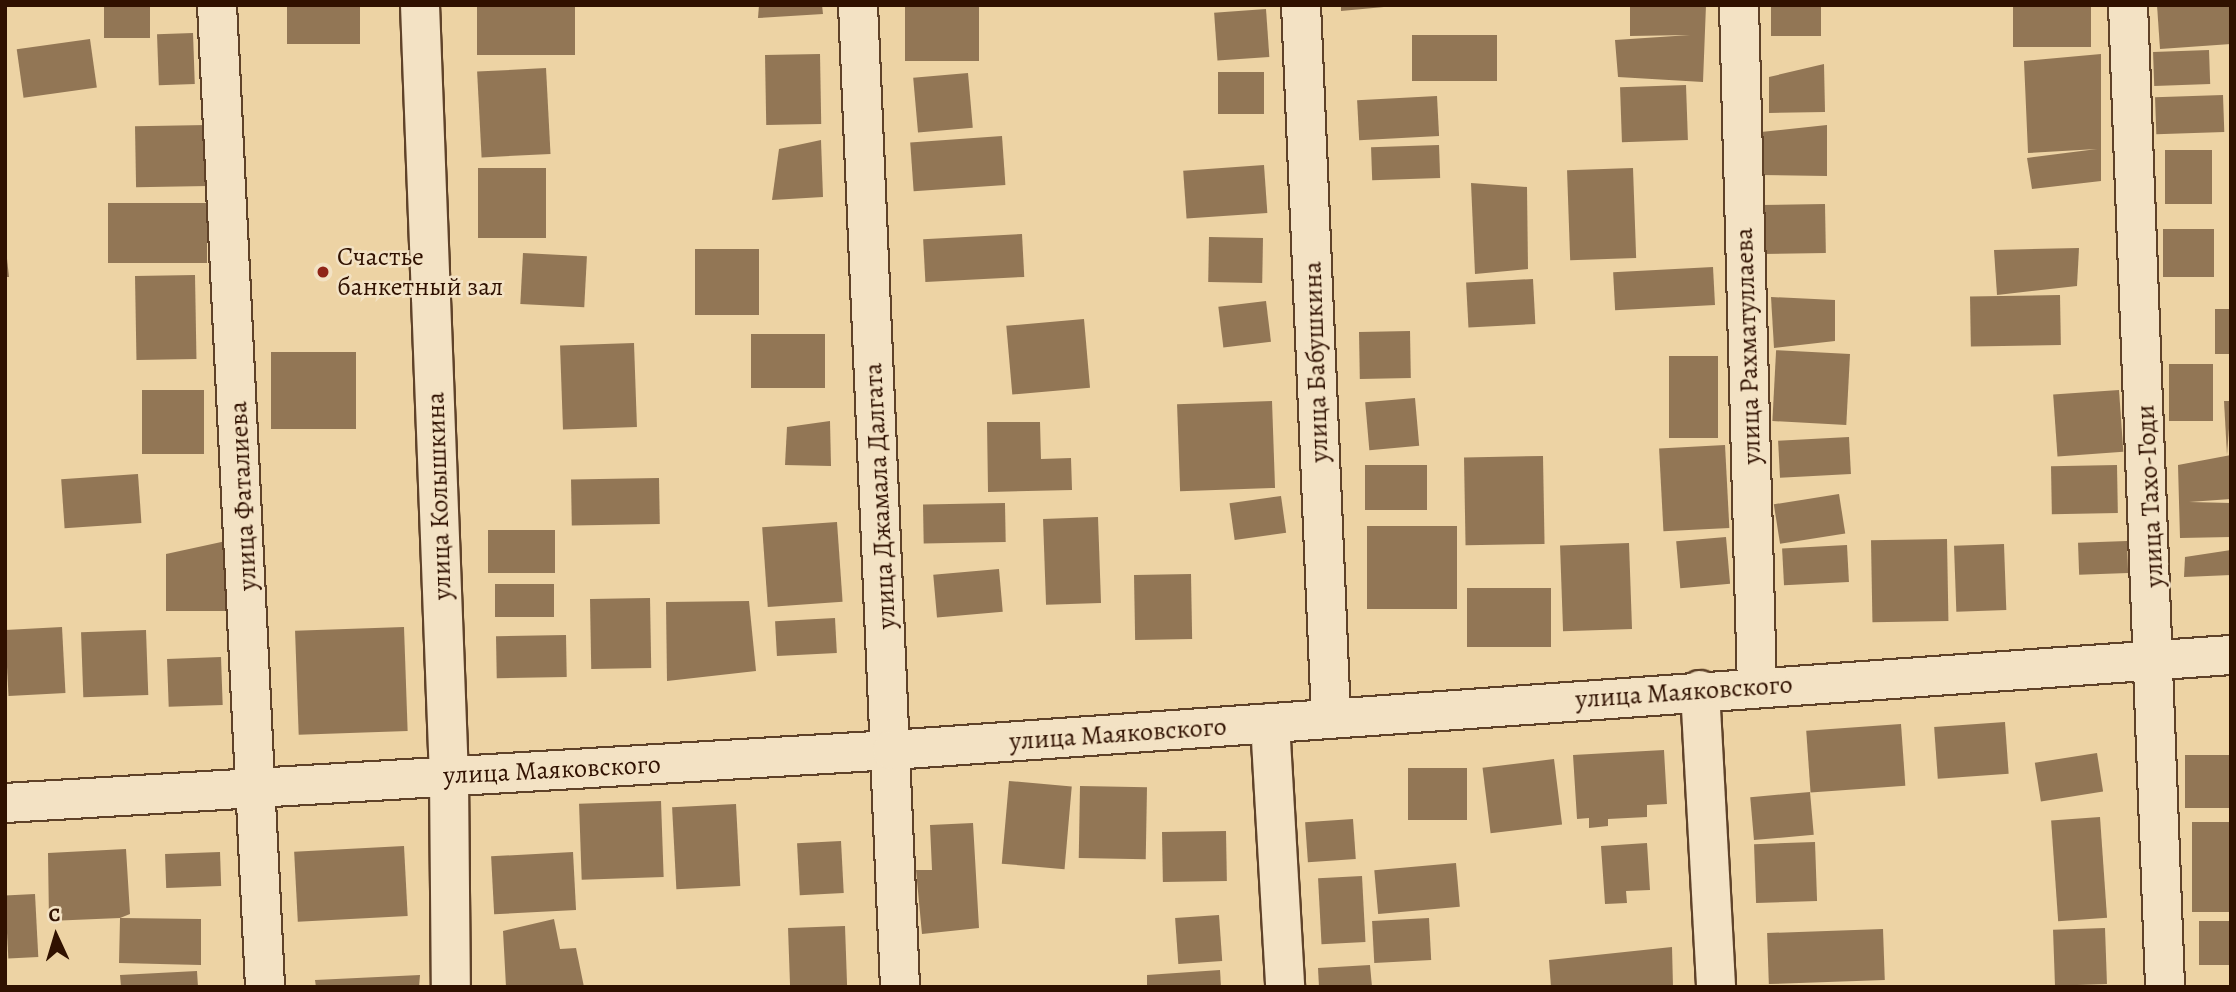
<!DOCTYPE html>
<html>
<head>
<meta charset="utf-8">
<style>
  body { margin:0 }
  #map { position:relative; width:2236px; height:992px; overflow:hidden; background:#edd3a4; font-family:Alegreya,serif }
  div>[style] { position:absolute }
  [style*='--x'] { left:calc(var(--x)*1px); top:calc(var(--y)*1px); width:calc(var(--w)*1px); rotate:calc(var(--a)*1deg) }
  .building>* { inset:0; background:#927655; transform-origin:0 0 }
  .roads { filter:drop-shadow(2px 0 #5f4229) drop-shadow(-2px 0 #5f4229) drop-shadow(0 2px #5f4229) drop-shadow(0 -2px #5f4229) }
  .minor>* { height:38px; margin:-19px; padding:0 19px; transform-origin:19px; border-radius:19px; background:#f3e2c4 }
  .tertiary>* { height:38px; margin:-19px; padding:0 19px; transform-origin:19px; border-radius:19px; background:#f3e2c4 }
  .dots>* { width:19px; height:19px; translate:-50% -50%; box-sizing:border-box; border:4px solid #f3e2c4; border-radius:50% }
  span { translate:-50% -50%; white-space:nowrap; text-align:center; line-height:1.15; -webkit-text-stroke:5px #f3e2c4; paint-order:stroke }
  .poi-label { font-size:26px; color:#301100 }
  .left { translate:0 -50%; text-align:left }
  .street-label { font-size:26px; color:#301100 }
  .frame { position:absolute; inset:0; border:7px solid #301100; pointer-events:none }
  .north { position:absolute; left:21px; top:901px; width:70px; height:70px; -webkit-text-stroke:5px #f3e2c4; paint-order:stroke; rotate:356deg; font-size:19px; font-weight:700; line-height:28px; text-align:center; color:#301100 }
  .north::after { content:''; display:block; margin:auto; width:24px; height:32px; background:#301100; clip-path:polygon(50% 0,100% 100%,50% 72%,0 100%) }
</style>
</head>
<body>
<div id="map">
  <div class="building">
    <i style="left:104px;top:5px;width:46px;height:33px"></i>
    <i style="left:287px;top:5px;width:73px;height:39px"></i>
    <i style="left:477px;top:5px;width:98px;height:50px"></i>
    <i style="clip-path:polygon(759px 5px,822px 5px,823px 14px,758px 18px)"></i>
    <i style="left:905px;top:5px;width:74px;height:56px"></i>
    <i style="clip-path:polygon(1341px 5px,1383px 5px,1384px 7px,1341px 11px)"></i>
    <i style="clip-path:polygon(1630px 5px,1706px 5px,1703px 82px,1618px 77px,1615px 40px,1690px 35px,1630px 36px)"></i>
    <i style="left:1771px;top:5px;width:50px;height:31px"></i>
    <i style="left:2013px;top:5px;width:78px;height:42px"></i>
    <i style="clip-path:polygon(2157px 5px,2231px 5px,2231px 44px,2160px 49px)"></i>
    <i style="left:1266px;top:9px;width:48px;height:52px;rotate:86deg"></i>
    <i style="left:193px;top:33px;width:51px;height:36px;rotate:88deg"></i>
    <i style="left:1497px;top:35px;width:46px;height:85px;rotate:90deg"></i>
    <i style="left:90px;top:39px;width:49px;height:74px;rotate:82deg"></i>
    <i style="left:2209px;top:50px;width:34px;height:56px;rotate:88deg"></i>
    <i style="left:820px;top:54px;width:70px;height:55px;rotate:89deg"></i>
    <i style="clip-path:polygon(2101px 54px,2101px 181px,2032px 189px,2027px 158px,2097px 149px,2028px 153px,2024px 61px)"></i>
    <i style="clip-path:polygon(1824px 64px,1825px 112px,1769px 113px,1769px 77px)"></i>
    <i style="left:546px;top:68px;width:86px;height:69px;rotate:87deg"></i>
    <i style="left:1218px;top:72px;width:46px;height:42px"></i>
    <i style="left:968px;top:73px;width:55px;height:55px;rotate:85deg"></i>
    <i style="left:1686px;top:85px;width:55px;height:66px;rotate:88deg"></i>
    <i style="left:2223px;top:95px;width:37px;height:68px;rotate:88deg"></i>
    <i style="left:1437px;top:96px;width:40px;height:80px;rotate:87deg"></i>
    <i style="left:207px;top:125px;width:61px;height:72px;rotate:89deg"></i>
    <i style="clip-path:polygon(1827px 125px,1827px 176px,1761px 175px,1761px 132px)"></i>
    <i style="left:1002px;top:136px;width:49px;height:92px;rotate:86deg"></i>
    <i style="clip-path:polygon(821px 140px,823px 197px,772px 200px,779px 149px)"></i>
    <i style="left:1439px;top:145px;width:33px;height:68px;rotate:88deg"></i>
    <i style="left:2165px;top:150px;width:47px;height:54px"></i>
    <i style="left:1264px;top:165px;width:48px;height:81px;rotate:86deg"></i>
    <i style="left:478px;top:168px;width:68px;height:70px"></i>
    <i style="left:1633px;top:168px;width:90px;height:66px;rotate:88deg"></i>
    <i style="clip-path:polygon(1471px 183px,1527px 187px,1528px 269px,1475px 274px)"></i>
    <i style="left:207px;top:203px;width:60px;height:99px;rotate:90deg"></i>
    <i style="left:1825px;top:204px;width:49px;height:64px;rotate:89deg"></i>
    <i style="left:2163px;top:229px;width:51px;height:48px"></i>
    <i style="left:1022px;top:234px;width:43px;height:99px;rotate:87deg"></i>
    <i style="left:1209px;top:237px;width:54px;height:45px;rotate:1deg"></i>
    <i style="clip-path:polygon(2079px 248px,2077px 286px,1997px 295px,1994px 250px)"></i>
    <i style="left:695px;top:249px;width:64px;height:66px"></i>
    <i style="left:523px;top:253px;width:64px;height:51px;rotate:3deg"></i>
    <i style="clip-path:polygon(5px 259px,7px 259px,9px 277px,5px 277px)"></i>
    <i style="left:1713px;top:267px;width:38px;height:100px;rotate:87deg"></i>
    <i style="left:195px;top:275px;width:84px;height:60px;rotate:89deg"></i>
    <i style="left:1533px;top:279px;width:45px;height:67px;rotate:87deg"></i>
    <i style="left:2060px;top:295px;width:50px;height:90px;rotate:89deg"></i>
    <i style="clip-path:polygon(1771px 297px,1835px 300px,1835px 341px,1774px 348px)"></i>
    <i style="left:1266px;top:301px;width:41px;height:48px;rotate:83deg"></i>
    <i style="left:2215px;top:309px;width:16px;height:45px"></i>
    <i style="left:1084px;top:319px;width:69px;height:78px;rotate:85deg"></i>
    <i style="left:1410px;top:331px;width:47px;height:51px;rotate:89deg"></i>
    <i style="left:751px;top:334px;width:74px;height:54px"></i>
    <i style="left:634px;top:343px;width:84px;height:74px;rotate:88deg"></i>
    <i style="left:271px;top:352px;width:85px;height:77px"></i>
    <i style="left:1850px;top:354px;width:71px;height:74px;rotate:93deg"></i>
    <i style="left:1669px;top:356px;width:49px;height:82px"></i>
    <i style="left:2169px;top:364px;width:44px;height:57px"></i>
    <i style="left:204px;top:390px;width:64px;height:62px;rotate:90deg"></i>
    <i style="left:2119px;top:390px;width:62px;height:66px;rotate:86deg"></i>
    <i style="left:1415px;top:398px;width:48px;height:50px;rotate:85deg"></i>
    <i style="left:1272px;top:401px;width:87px;height:95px;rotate:88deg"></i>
    <i style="clip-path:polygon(2224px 401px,2231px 401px,2227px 455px)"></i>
    <i style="clip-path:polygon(830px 421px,831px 466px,785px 465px,787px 427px)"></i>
    <i style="clip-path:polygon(987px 422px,1040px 422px,1041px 459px,1071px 458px,1072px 490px,988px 492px)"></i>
    <i style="left:1849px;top:437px;width:37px;height:71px;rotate:87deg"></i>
    <i style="left:1725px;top:445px;width:83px;height:66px;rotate:87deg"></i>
    <i style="clip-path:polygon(2231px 455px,2231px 499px,2189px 502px,2231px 503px,2231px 537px,2180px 538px,2178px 465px)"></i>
    <i style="left:1543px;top:456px;width:88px;height:79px;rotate:89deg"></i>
    <i style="left:1365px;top:465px;width:62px;height:45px"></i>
    <i style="left:2117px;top:465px;width:48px;height:66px;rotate:89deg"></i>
    <i style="left:138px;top:474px;width:49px;height:77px;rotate:86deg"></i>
    <i style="left:659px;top:478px;width:46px;height:88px;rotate:89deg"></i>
    <i style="left:1839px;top:494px;width:40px;height:66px;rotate:81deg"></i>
    <i style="left:1281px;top:496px;width:37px;height:52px;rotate:82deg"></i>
    <i style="left:1005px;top:503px;width:39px;height:82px;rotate:89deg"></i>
    <i style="left:1098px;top:517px;width:86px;height:55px;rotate:88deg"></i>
    <i style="left:837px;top:522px;width:80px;height:75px;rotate:86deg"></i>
    <i style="left:1457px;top:526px;width:83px;height:90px;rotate:90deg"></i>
    <i style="left:555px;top:530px;width:43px;height:67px;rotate:90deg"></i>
    <i style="left:1726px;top:537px;width:47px;height:50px;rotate:85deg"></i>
    <i style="left:1947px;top:539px;width:82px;height:76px;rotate:89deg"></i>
    <i style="clip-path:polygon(226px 541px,225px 611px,166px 611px,166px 554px)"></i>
    <i style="left:2127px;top:541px;width:32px;height:49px;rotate:88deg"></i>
    <i style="left:1629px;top:543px;width:86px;height:69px;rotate:88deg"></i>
    <i style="left:2004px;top:544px;width:66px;height:50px;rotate:88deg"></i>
    <i style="left:1847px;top:545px;width:37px;height:65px;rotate:87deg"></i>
    <i style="clip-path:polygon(2231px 550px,2231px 575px,2184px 577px,2185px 557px)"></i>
    <i style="left:999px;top:569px;width:43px;height:66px;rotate:85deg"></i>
    <i style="left:1191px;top:574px;width:65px;height:57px;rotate:89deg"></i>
    <i style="left:554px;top:584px;width:33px;height:59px;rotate:90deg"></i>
    <i style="left:1467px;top:588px;width:84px;height:59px"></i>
    <i style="left:650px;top:598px;width:70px;height:60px;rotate:89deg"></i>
    <i style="clip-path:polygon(749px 601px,756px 671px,667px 681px,666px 602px)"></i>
    <i style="left:835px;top:618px;width:35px;height:60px;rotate:87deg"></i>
    <i style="left:62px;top:627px;width:66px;height:57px;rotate:87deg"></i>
    <i style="left:404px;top:627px;width:104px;height:109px;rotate:88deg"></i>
    <i style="left:146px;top:630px;width:65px;height:65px;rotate:88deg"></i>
    <i style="left:566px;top:635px;width:42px;height:70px;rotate:89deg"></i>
    <i style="left:221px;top:657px;width:48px;height:54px;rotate:88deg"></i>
    <i style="left:2005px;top:722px;width:52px;height:71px;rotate:86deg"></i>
    <i style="left:1901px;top:724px;width:62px;height:95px;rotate:86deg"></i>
    <i style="clip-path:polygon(1664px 750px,1667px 804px,1647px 805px,1647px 817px,1608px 819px,1608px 826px,1589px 828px,1589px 818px,1577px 819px,1573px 755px)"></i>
    <i style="left:2097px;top:753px;width:39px;height:63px;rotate:81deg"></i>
    <i style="left:2231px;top:755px;width:53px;height:46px;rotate:90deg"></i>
    <i style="left:1554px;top:759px;width:66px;height:72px;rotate:83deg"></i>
    <i style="left:1408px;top:768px;width:59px;height:52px"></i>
    <i style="left:1009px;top:781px;width:63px;height:83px;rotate:5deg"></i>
    <i style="left:1080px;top:786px;width:67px;height:72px;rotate:1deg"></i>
    <i style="left:1810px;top:792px;width:43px;height:60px;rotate:85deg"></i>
    <i style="left:661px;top:801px;width:76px;height:82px;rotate:88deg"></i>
    <i style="left:736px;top:804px;width:82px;height:64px;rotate:87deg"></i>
    <i style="left:2100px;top:817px;width:101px;height:49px;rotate:86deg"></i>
    <i style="left:1353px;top:819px;width:40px;height:48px;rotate:86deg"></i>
    <i style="left:2231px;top:822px;width:90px;height:39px;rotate:90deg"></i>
    <i style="clip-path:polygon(973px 823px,979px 928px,922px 934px,916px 870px,932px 870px,930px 825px)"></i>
    <i style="left:1226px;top:831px;width:50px;height:64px;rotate:89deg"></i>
    <i style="left:841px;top:841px;width:52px;height:44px;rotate:87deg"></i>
    <i style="left:1815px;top:842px;width:59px;height:61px;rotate:88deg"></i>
    <i style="clip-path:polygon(1647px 843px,1650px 890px,1626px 891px,1627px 903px,1605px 904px,1601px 846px)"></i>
    <i style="left:404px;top:846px;width:70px;height:110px;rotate:87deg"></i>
    <i style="clip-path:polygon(126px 849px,130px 914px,120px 918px,201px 919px,201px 965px,119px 963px,120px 918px,49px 921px,48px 853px)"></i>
    <i style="left:220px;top:852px;width:34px;height:55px;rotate:88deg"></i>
    <i style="left:573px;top:852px;width:58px;height:82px;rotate:87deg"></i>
    <i style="left:1456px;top:863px;width:44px;height:82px;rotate:85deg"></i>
    <i style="left:1362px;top:876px;width:66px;height:44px;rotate:87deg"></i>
    <i style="left:35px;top:894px;width:63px;height:30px;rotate:87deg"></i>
    <i style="left:1219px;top:915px;width:46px;height:44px;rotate:86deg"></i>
    <i style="left:1429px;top:918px;width:42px;height:57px;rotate:87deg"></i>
    <i style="clip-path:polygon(554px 919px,560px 949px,576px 948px,584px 987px,506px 987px,503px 931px)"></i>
    <i style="left:2231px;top:921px;width:44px;height:32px;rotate:90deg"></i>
    <i style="left:845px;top:926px;width:60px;height:57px;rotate:88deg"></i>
    <i style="left:2105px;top:928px;width:56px;height:52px;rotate:88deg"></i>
    <i style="left:1883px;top:929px;width:51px;height:116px;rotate:88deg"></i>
    <i style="clip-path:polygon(1672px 947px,1673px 987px,1551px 987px,1549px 960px)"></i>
    <i style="clip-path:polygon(1370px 965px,1372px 987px,1319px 987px,1318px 968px)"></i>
    <i style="clip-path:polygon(1220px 970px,1221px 987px,1147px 987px,1147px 975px)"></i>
    <i style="clip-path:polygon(197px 971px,198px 987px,121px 987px,120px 975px)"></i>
    <i style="clip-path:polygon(420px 975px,419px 987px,316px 987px,315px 980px)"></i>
  </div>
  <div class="roads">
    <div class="minor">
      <i style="--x:217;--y:5;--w:983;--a:87.2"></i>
      <i style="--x:420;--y:5;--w:772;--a:87.85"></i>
      <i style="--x:449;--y:776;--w:211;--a:89.5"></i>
      <i style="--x:858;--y:5;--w:983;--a:87.55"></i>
      <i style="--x:1301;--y:5;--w:714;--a:87.59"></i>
      <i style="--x:1739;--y:5;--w:682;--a:88.49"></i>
      <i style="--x:2128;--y:5;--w:983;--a:87.84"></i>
      <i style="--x:1700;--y:690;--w:297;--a:86.9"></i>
      <i style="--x:1270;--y:723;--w:264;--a:86.7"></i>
    </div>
    <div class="tertiary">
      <i style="--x:5;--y:803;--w:889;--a:-3.42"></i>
      <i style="--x:892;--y:750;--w:1342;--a:-4.06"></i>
    </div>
  </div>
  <div class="dots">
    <i style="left:323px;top:272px;background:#8f2418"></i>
  </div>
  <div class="poi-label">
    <span class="left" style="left:337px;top:272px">Счастье<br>банкетный зал</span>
  </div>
  <div class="street-label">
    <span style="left:1748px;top:346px;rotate:-92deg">улица Рахматуллаева</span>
    <span style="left:1316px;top:362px;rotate:-92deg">улица Бабушкина</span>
    <span style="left:243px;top:496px;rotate:-93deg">улица Фаталиева</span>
    <span style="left:439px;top:496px;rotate:-92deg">улица Колышкина</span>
    <span style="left:880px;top:496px;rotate:-93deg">улица Джамала Далгата</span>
    <span style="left:2150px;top:496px;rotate:-93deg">улица Тахо-Годи</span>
    <span style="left:1684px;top:692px;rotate:-4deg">улица Маяковского</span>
    <span style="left:1118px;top:734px;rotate:-4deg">улица Маяковского</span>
    <span style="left:552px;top:770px;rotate:-3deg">улица Маяковского</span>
  </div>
  <div class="frame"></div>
  <div class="north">С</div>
</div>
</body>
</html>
